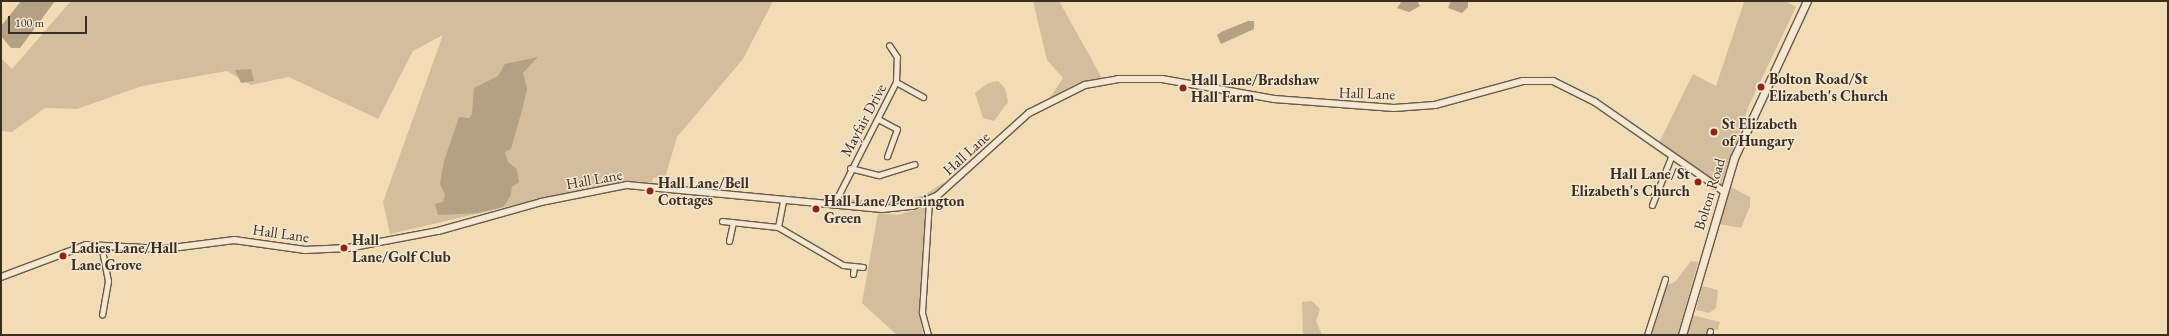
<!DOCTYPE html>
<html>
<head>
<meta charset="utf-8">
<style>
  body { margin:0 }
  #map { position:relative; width:2169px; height:336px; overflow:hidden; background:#f1dcb6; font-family:"EB Garamond",serif }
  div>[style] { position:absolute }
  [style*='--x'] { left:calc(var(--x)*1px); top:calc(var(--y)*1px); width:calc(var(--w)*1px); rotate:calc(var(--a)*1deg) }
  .green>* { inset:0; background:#d2be9d }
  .water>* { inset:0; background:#b2a183 }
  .roads { filter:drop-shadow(1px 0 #675a46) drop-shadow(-1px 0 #675a46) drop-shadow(0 1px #675a46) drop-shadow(0 -1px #675a46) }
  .minor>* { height:5px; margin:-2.5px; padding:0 2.5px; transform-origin:2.5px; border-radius:2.5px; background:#f6e8d0 }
  .tertiary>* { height:6px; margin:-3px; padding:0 3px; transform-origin:3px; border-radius:3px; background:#f6e8d0 }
  .secondary>* { height:7px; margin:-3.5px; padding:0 3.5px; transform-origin:3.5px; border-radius:3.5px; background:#f6e8d0 }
  .dots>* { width:11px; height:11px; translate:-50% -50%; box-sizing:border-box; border:2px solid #f6e8d0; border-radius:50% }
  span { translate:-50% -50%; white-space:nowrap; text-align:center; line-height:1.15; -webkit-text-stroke:3px #f6e8d0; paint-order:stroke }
  .poi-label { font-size:15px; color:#392e21; font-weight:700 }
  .left { translate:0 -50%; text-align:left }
  .right { translate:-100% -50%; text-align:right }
  .street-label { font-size:15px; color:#392e21 }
  .frame { position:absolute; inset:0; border:2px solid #392e21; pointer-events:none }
  .scale { position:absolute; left:8px; top:16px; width:79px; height:18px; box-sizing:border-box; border:2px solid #392e21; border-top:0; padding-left:5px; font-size:12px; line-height:14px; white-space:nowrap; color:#392e21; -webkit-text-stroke:3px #f6e8d0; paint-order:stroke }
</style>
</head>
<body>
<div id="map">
  <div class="green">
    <i style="clip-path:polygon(71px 1px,773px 1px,743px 59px,677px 137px,665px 178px,653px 178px,652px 183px,631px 181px,583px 189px,390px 234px,383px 202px,443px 35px,413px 51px,378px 119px,289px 77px,251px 85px,227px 71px,142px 86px,77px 109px,45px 108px,12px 132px,1px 131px,1px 58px,12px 69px)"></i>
    <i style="clip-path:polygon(1033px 1px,1059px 1px,1102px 78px,1076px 84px,1049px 99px,1063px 78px,1047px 60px)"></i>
    <i style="clip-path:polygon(1785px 1px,1796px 7px,1750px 103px,1721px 186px,1659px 143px,1693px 74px,1716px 86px,1744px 2px)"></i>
    <i style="clip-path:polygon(998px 81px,1005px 88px,1008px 102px,994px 121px,983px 118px,975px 93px,988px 83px)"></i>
    <i style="clip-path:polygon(943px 183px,946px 186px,937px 192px,910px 205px,846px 204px,843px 199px,899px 202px,924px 195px)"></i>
    <i style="clip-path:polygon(1731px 187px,1750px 197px,1750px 206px,1741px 228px,1719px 224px)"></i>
    <i style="clip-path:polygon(926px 207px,920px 313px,923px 335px,897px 335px,862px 303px,878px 213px,897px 215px)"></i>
    <i style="clip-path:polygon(1691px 261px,1698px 262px,1678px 335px,1652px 335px,1666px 285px,1675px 282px)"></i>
    <i style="clip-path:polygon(1702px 286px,1718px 290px,1716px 308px,1709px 313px,1696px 310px)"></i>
    <i style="clip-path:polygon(1312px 301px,1320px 309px,1316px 321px,1322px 335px,1303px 335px,1302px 302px)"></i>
    <i style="clip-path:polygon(1692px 315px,1720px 322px,1718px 330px,1708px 329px,1705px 335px,1687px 335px)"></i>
  </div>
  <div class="water">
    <i style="clip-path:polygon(21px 1px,55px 1px,20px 48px,11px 48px,1px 36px,2px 25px)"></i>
    <i style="clip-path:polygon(1402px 1px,1417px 1px,1420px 6px,1409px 12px,1397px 8px)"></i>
    <i style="clip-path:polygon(1451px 1px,1468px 1px,1468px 7px,1462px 13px,1448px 8px)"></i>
    <i style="clip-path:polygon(1248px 21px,1254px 21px,1254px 29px,1221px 44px,1217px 35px,1221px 32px)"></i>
    <i style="clip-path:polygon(538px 57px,523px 73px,527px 89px,522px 110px,511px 149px,505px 152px,508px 162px,517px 169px,519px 182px,512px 187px,510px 197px,503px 207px,479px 213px,438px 215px,435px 204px,443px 202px,445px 194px,440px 184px,444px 161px,459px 117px,469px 118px,472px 114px,474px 88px,498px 76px,505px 64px)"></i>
    <i style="clip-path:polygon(251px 69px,254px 81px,241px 83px,235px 70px)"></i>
  </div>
  <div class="roads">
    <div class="minor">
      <i style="--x:896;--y:82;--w:31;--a:29"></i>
      <i style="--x:878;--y:119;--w:21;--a:28"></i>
      <i style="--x:897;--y:129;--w:29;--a:110"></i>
      <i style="--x:850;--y:168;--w:30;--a:14"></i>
      <i style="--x:879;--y:175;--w:37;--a:-17"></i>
      <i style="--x:834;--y:204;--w:137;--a:-63.1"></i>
      <i style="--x:896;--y:82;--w:25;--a:-88"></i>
      <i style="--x:897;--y:57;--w:14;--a:-124"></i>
      <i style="--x:1652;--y:205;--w:52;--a:-68.4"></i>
      <i style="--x:722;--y:221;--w:56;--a:6.1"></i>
      <i style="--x:778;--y:227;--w:75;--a:30.3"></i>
      <i style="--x:843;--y:265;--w:20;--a:6"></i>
      <i style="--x:778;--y:227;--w:26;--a:-79"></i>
      <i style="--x:729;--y:241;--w:19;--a:-78"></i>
      <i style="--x:101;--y:245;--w:37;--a:79"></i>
      <i style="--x:108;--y:281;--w:34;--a:100"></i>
      <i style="--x:853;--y:274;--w:8;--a:-83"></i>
      <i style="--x:928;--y:335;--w:24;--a:-105"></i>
      <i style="--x:922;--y:312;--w:110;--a:-86.4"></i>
      <i style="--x:1647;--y:335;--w:59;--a:-72.2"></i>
      <i style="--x:1709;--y:335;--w:4;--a:-76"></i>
    </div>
    <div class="tertiary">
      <i style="--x:1;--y:277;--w:91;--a:-20.6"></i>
      <i style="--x:86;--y:245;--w:78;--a:2.9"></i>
      <i style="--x:164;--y:249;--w:71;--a:-7.3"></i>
      <i style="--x:234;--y:240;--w:72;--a:8"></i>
      <i style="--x:305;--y:250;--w:43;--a:-2.7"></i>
      <i style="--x:348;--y:248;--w:92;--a:-10.7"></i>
      <i style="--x:438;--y:231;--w:107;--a:-15.7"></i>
      <i style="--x:541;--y:202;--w:88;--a:-11.2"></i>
      <i style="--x:627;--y:185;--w:256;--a:5.4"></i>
      <i style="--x:882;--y:209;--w:31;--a:-6"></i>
      <i style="--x:913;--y:206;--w:26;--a:-23"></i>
      <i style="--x:937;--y:196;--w:124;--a:-42.1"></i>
      <i style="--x:1029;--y:113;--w:63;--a:-26.6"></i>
      <i style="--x:1085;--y:85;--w:34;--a:-10"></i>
      <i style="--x:1118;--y:79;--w:44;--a:0"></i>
      <i style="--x:1162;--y:79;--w:114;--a:10.1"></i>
      <i style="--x:1274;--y:99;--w:120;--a:4.3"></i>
      <i style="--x:1394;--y:108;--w:41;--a:-4.2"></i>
      <i style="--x:1435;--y:105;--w:91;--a:-15.3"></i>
      <i style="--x:1523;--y:81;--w:30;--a:0"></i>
      <i style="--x:1553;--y:81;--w:47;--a:26.6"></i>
      <i style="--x:1595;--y:102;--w:156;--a:34.8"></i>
    </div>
    <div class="secondary">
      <i style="--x:1682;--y:335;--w:184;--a:-73.6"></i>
      <i style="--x:1734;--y:158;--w:173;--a:-65.1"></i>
    </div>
  </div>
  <div class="dots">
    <i style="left:1761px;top:87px;background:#8f2418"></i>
    <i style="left:1183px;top:88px;background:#8f2418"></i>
    <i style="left:1714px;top:132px;background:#8f2418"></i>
    <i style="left:1698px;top:182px;background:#8f2418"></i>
    <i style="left:650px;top:191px;background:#8f2418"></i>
    <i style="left:816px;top:209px;background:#8f2418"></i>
    <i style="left:344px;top:248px;background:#8f2418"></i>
    <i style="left:63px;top:256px;background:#8f2418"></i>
  </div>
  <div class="poi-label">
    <span class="left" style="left:1769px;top:87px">Bolton Road/St<br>Elizabeth's Church</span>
    <span class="left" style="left:1191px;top:88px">Hall Lane/Bradshaw<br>Hall Farm</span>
    <span class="left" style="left:1722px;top:132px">St Elizabeth<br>of Hungary</span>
    <span class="right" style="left:1690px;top:182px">Hall Lane/St<br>Elizabeth's Church</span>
    <span class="left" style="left:658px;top:191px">Hall Lane/Bell<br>Cottages</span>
    <span class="left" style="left:824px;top:209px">Hall Lane/Pennington<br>Green</span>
    <span class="left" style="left:352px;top:248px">Hall<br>Lane/Golf Club</span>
    <span class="left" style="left:71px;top:256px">Ladies Lane/Hall<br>Lane Grove</span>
  </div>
  <div class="street-label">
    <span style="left:1367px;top:93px;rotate:2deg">Hall Lane</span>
    <span style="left:863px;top:120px;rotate:-62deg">Mayfair Drive</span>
    <span style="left:966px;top:153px;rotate:-42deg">Hall Lane</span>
    <span style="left:594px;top:179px;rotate:-10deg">Hall Lane</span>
    <span style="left:1709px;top:194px;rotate:-73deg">Bolton Road</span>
    <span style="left:281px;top:233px;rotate:8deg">Hall Lane</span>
  </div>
  <div class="frame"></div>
  <div class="scale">100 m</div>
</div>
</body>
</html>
